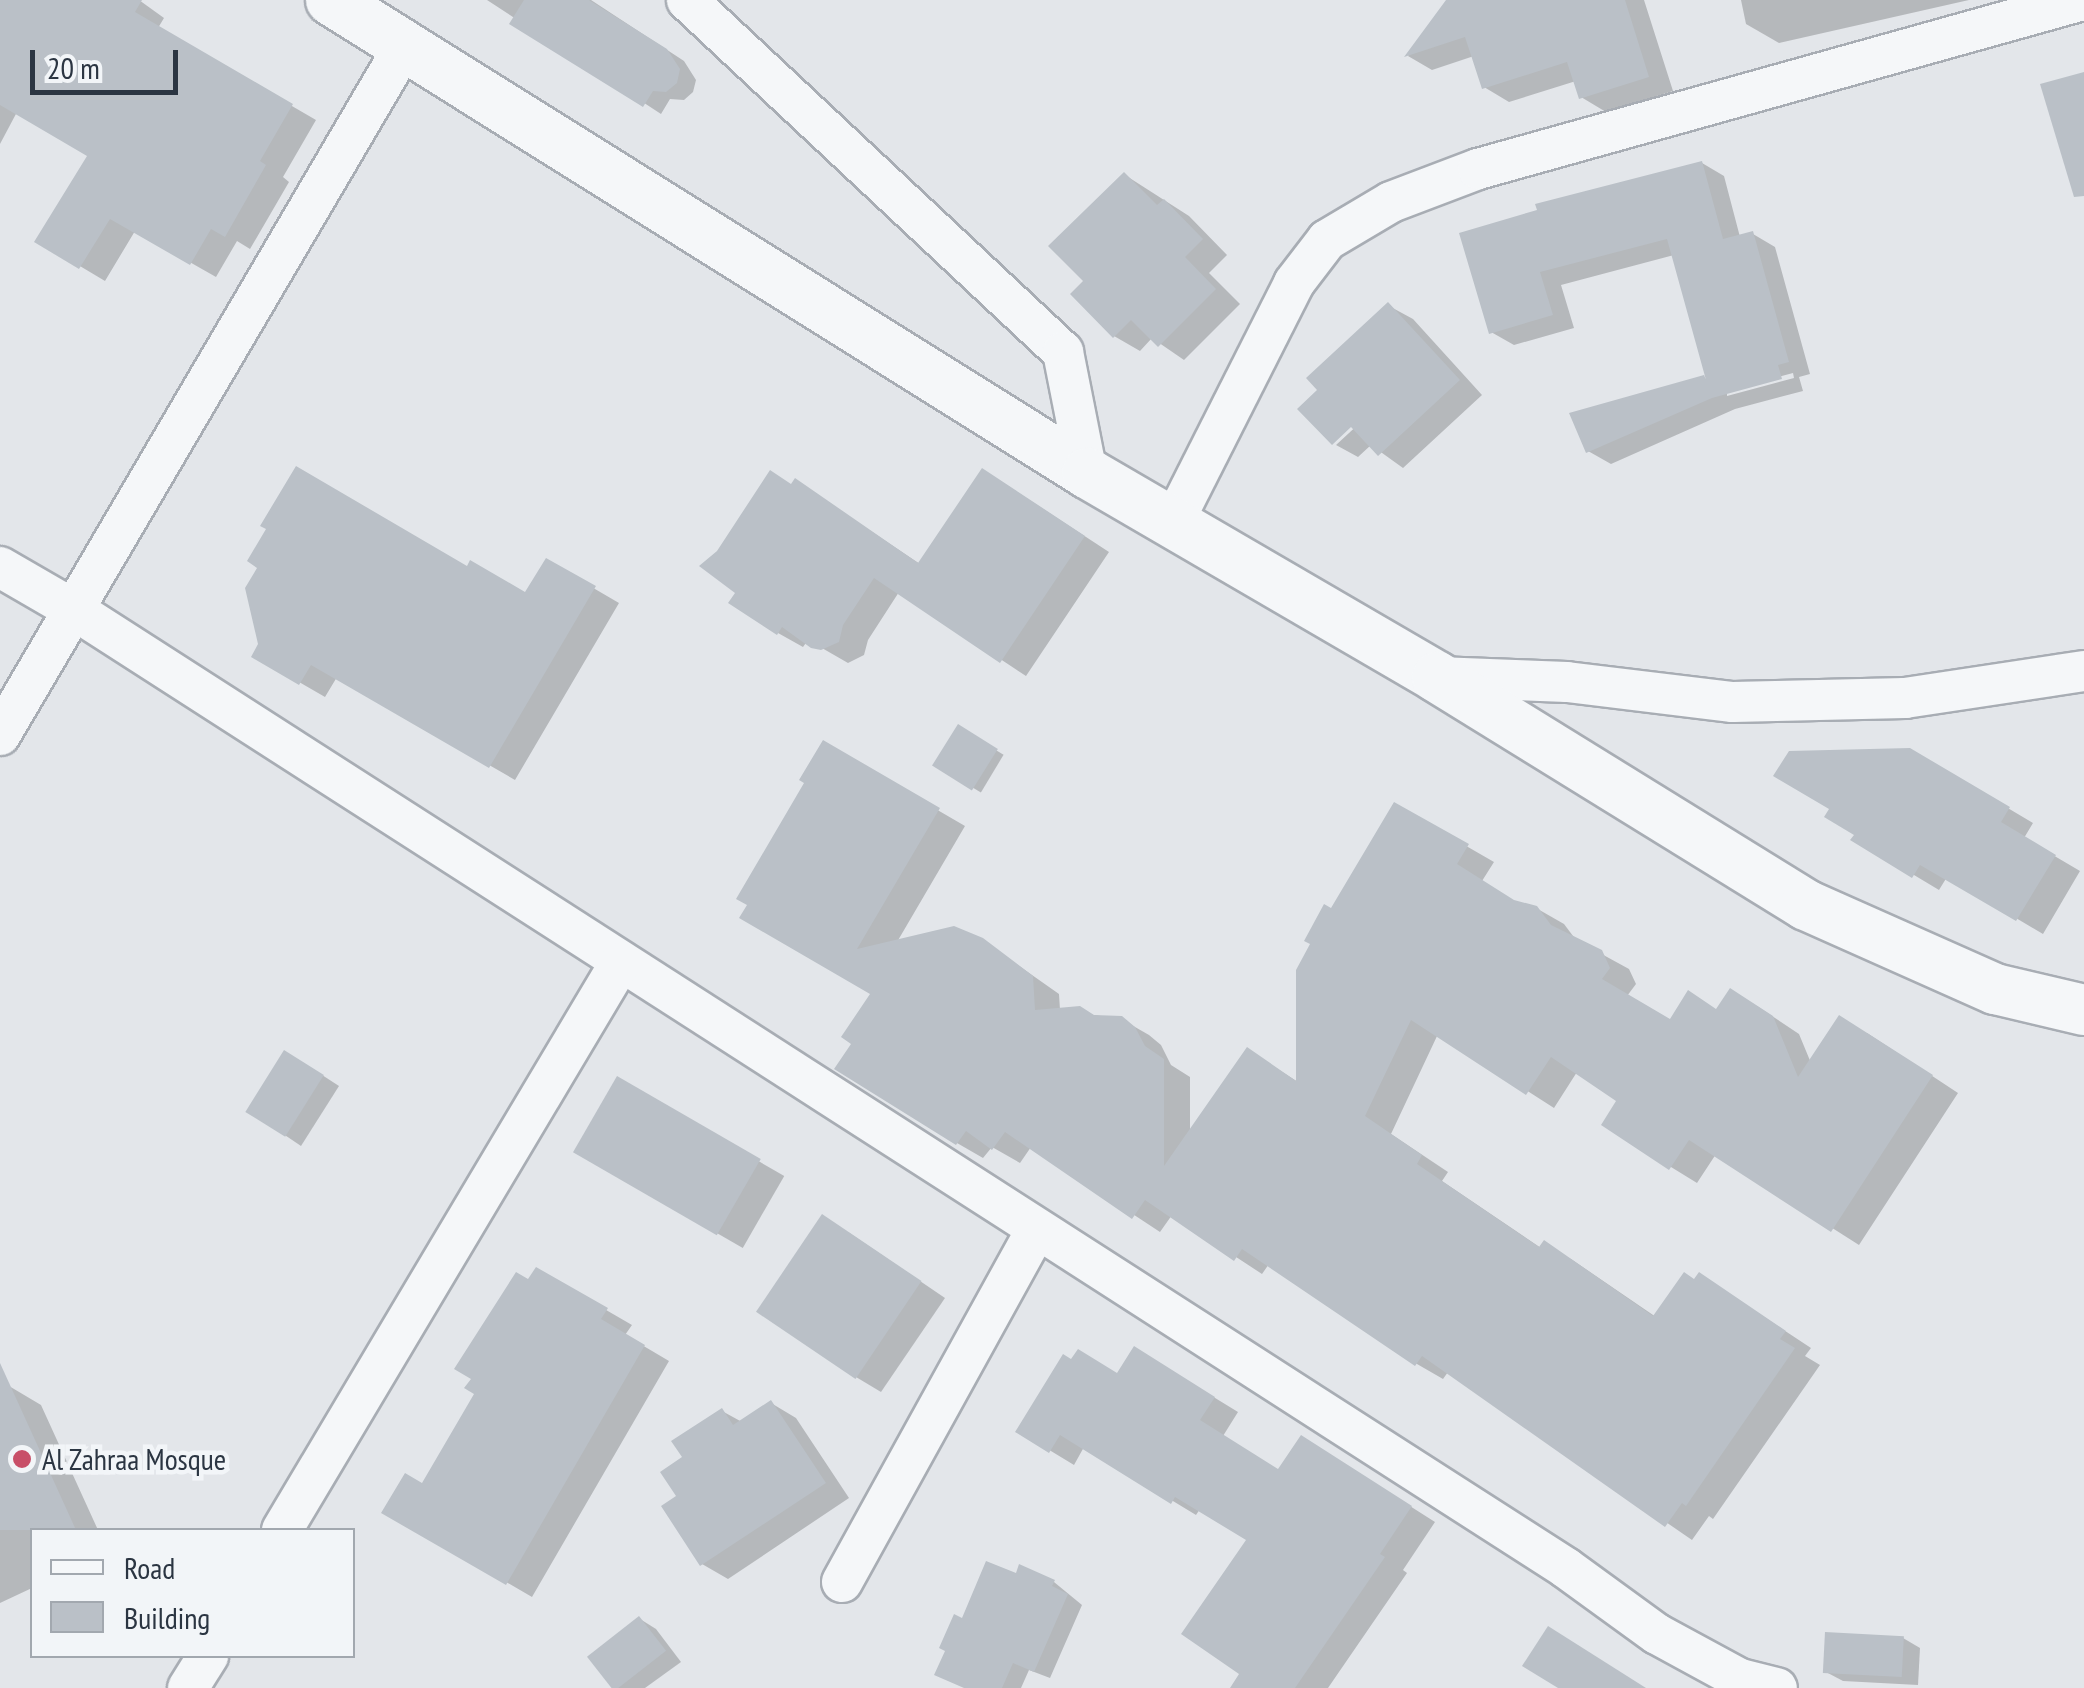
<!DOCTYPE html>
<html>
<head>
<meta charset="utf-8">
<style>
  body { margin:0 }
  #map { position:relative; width:2084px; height:1688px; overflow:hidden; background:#e3e6ea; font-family:"PT Sans Narrow",sans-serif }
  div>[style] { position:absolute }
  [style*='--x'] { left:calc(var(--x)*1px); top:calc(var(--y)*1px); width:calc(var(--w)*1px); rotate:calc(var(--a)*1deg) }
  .shadow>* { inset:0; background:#0003; transform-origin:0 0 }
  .building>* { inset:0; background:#bac0c7; transform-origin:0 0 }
  .roads { filter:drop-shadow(2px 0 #a8adb4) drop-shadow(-2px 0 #a8adb4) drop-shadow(0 2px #a8adb4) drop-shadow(0 -2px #a8adb4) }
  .minor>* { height:40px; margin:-20px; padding:0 20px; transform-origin:20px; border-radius:20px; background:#f5f7f9 }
  .tertiary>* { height:50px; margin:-25px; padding:0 25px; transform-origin:25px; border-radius:25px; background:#f5f7f9 }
  .dots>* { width:28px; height:28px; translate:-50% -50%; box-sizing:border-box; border:5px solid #f2f5f8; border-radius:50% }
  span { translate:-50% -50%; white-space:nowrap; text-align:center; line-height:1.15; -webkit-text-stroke:9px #f2f5f8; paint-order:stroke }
  .poi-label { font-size:30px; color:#2b3542 }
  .left { translate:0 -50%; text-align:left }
  .legend { position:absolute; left:30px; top:1528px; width:325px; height:130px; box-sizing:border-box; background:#f2f5f8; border:2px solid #a2a8af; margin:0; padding:12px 18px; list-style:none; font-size:30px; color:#2b3542 }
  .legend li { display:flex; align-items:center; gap:20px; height:50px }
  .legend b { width:50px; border:2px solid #a2a8af }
  .scale { position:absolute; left:30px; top:50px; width:148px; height:45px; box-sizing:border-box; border:5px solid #2b3542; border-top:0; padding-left:12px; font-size:30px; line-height:35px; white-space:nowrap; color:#2b3542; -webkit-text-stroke:8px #f2f5f8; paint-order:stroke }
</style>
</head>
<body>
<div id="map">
  <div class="shadow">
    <i style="clip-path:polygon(0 0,139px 0,164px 18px,158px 28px,316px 120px,283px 177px,289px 182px,250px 249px,237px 241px,216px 277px,135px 231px,105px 281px,38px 241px,90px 155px,17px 112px,0 144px)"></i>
    <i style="clip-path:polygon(487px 0,591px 0,684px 61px,696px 80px,693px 92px,684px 100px,670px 99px,661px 114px)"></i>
    <i style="clip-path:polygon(1455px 0,1644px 0,1673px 91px,1606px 112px,1581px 97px,1576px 81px,1509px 102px,1484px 87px,1474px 56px,1432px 70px,1408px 56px,1448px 2px)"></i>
    <i style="clip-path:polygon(1741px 0,1969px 0,1779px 43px,1746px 24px)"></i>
    <i style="clip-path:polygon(evenodd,1702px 163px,1724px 176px,1740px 237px,1753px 234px,1775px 247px,1810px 374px,1799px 377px,1803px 391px,1735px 409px,1611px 464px,1588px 451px,1704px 378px,1709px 381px,1674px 255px,1561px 285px,1574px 328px,1514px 345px,1491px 332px,1462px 234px,1702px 163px,1793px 373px,1794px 378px,1727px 396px,1727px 391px,1793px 373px)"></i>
    <i style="clip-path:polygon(1125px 175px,1189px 216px,1227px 255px,1209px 273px,1240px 304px,1184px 360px,1152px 338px,1140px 351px,1114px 336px,1086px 281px)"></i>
    <i style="clip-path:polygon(1389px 306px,1413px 319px,1482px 395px,1403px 468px,1371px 445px,1358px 457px,1336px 445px,1362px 421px,1359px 417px,1333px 443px,1321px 390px)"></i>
    <i style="clip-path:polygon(796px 481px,920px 564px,1008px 486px,1109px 552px,1026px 676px,899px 592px,868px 640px,864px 655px,848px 663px,808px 640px,803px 647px,778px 633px)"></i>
    <i style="clip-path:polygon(547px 561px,619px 603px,515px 780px,337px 677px,325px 697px,254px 656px,468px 569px,526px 596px)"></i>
    <i style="left:959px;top:728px;width:52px;height:44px;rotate:31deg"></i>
    <i style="clip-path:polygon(824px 744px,965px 826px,897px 942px,982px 940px,1059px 994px,1060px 1010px,1121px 1019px,1149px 1035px,1161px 1045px,1171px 1065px,1190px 1077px,1190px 1133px,1248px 1050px,1298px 1082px,1332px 911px,1395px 805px,1494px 862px,1482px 881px,1518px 904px,1536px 908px,1564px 924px,1576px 940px,1629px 969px,1636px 984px,1627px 996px,1671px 1022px,1757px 1006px,1799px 1034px,1811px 1063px,1867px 1033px,1958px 1093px,1859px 1245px,1716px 1154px,1697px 1183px,1671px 1167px,1619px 1101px,1577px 1072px,1554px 1108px,1438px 1034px,1391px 1134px,1448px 1172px,1442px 1181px,1541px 1248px,1571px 1259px,1656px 1317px,1700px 1275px,1811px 1348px,1805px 1356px,1820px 1365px,1713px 1519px,1709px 1516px,1692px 1540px,1448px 1372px,1443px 1379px,1417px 1364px,1269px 1264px,1262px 1274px,1172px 1215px,1160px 1232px,1031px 1147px,1020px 1163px,992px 1147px,983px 1158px,957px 1143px,854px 1044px,874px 993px,743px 917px)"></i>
    <i style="clip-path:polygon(1910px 750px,2033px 823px,2024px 838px,2080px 871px,2043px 934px,1947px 877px,1939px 890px,1914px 875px)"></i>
    <i style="clip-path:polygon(302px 1062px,339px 1086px,301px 1146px,249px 1111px)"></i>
    <i style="left:618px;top:1080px;width:192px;height:83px;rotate:30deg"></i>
    <i style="clip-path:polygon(848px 1232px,945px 1298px,881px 1392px,856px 1377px)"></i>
    <i style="clip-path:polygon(537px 1270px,632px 1325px,625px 1335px,669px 1361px,532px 1597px,385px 1512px,423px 1486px,478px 1393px)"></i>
    <i style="clip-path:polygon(1158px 1363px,1238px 1412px,1223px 1436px,1279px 1471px,1325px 1452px,1435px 1522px,1403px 1570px,1407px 1573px,1328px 1688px,1264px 1688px,1249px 1540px,1200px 1509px,1196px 1515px,1084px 1447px,1074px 1465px,1018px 1431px,1118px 1376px)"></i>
    <i style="clip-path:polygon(9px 1386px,41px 1405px,98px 1530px,32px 1530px,32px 1588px,0 1603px,0 1391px)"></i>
    <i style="clip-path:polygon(771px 1403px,796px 1418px,849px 1498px,728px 1579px,702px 1564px,680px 1497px,686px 1457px,722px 1411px,742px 1422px)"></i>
    <i style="clip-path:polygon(1017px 1577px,1054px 1582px,1082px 1605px,1050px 1678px,1029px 1670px,1021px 1688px,965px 1688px,963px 1621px)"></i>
    <i style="clip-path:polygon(640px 1619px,656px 1629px,681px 1662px,645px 1688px,615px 1688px,590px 1657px)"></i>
    <i style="clip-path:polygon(1903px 1638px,1920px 1648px,1918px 1685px,1843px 1681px,1826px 1672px)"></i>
  </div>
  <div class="building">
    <i style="clip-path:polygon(0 0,142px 0,135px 12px,293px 104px,260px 161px,266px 165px,225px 237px,211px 229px,190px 265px,110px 219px,79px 269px,34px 242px,87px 156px,0 105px)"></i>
    <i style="clip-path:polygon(524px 0,589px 0,667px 49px,680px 69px,677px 83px,666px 92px,653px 91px,643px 107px,509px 24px)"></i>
    <i style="clip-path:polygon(1446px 0,1625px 0,1649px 77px,1579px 99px,1567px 62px,1482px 89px,1465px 37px,1404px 57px)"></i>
    <i style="clip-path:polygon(2084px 72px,2084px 196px,2074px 197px,2040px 84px)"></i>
    <i style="clip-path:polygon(1702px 161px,1723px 239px,1753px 231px,1789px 362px,1778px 365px,1782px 379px,1712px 398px,1586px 453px,1569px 413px,1704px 375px,1706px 380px,1667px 239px,1540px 272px,1553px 315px,1489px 334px,1459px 233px,1537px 210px,1535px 204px)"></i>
    <i style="clip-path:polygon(1124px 172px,1157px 205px,1164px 199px,1203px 239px,1185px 257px,1216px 289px,1158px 347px,1131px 320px,1113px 338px,1070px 294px,1083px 281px,1048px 246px)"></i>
    <i style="clip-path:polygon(1388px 302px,1460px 380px,1378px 456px,1351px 427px,1332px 445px,1297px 409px,1317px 390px,1306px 378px)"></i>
    <i style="clip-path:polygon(296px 466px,467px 566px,470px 560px,525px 592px,546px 558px,596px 586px,489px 768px,311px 665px,299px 685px,251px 657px,258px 644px,245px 588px,257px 568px,247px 561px,266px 529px,260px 526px)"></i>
    <i style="clip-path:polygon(982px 468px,1085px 536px,1000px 663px,874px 578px,843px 625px,839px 642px,821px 650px,811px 648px,782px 627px,777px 635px,728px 603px,735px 593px,699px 566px,717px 551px,770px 470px,791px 484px,795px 478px,918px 563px)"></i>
    <i style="left:958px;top:724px;width:47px;height:49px;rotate:32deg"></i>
    <i style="clip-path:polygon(823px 740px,940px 808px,857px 949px,954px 926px,983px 938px,1033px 976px,1035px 1010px,1080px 1006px,1094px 1015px,1122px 1016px,1135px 1027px,1145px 1046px,1164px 1059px,1164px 1166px,1247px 1047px,1296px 1081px,1296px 970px,1310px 944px,1304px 941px,1324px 904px,1331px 908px,1394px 802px,1469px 844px,1457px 864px,1514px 900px,1537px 906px,1551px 925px,1602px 950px,1610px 968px,1602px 979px,1670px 1019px,1688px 990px,1716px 1009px,1730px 988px,1773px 1016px,1798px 1077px,1839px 1015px,1933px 1075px,1831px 1232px,1689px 1140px,1669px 1170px,1601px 1125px,1616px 1101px,1551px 1057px,1526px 1095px,1411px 1020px,1365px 1116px,1422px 1155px,1417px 1164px,1539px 1247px,1544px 1240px,1653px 1316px,1684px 1272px,1694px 1279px,1699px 1272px,1786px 1331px,1780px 1339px,1795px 1348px,1686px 1506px,1682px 1503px,1665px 1527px,1422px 1356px,1415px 1366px,1242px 1249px,1234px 1261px,1145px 1200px,1132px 1219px,1005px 1132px,992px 1150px,966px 1131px,956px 1145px,834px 1069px,851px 1044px,841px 1037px,870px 994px,739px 918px,747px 905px,736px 899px,804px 783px,799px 780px)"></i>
    <i style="clip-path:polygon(1910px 748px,2010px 807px,2001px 822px,2056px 855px,2016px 921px,1920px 865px,1912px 878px,1850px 840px,1854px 835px,1824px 817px,1829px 809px,1773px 776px,1789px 751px)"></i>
    <i style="left:284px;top:1050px;width:47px;height:73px;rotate:32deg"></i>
    <i style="left:617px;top:1076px;width:166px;height:88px;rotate:30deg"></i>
    <i style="left:822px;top:1214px;width:120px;height:118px;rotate:34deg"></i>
    <i style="clip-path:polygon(536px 1267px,608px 1308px,601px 1319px,645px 1345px,506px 1585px,381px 1513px,405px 1473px,422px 1483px,474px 1394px,464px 1388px,471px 1379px,454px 1369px,516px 1272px,528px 1279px)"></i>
    <i style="clip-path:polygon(1134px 1346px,1215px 1397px,1200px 1420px,1278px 1469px,1301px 1435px,1412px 1506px,1380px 1554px,1385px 1557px,1295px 1688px,1230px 1688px,1239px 1674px,1181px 1634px,1246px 1540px,1175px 1497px,1171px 1504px,1060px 1435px,1049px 1453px,1015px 1432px,1063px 1354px,1071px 1359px,1078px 1349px,1117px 1373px)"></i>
    <i style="clip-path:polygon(0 1363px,76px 1530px,0 1530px)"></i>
    <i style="clip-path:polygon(771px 1400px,826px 1483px,700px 1566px,661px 1506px,676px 1496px,660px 1472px,682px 1457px,671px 1441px,722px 1408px,733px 1425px)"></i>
    <i style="clip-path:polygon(986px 1561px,1016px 1573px,1019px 1564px,1055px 1580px,1052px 1586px,1068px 1594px,1034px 1672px,1013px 1663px,1002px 1688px,964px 1688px,934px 1675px,945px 1651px,939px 1648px,954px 1614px,962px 1618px)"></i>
    <i style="left:639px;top:1616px;width:44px;height:66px;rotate:52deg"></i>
    <i style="clip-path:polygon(1548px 1626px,1646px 1688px,1558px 1688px,1522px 1666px)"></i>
    <i style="left:1825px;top:1632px;width:79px;height:41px;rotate:3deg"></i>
  </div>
  <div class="roads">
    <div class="minor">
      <i style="--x:687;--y:0;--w:515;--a:43.11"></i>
      <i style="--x:1063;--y:352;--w:123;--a:78.8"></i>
      <i style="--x:1173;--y:523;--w:269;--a:-63.2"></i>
      <i style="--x:1294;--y:283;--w:54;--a:-52.5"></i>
      <i style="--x:1327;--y:240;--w:74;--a:-30.7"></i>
      <i style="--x:1391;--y:202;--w:93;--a:-20.8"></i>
      <i style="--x:1478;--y:169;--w:628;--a:-15.61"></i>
      <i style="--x:0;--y:567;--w:88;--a:30.1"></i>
      <i style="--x:76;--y:611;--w:1771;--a:32.71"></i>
      <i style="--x:1566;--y:1568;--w:112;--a:36"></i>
      <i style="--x:1657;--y:1634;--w:94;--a:28.5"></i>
      <i style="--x:1740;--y:1679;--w:38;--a:14"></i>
      <i style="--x:1437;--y:677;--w:130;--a:2.2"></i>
      <i style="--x:1567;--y:682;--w:167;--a:6.9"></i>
      <i style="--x:1733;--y:702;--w:172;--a:-1.3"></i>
      <i style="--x:1905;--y:698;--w:181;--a:-8.6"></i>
      <i style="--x:0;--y:735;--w:800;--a:-59.59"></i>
      <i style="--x:282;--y:1530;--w:660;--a:-59.2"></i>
      <i style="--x:842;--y:1582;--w:403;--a:-61.1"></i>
      <i style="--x:188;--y:1688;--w:38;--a:-58"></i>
    </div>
    <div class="tertiary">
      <i style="--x:331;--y:0;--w:892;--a:32.03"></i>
      <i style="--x:1087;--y:473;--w:405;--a:30.2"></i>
      <i style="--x:1437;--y:677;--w:434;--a:31.7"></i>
      <i style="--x:1806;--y:905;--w:207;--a:24"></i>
      <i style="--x:1995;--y:989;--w:91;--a:13.3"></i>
    </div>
  </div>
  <div class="dots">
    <i style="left:22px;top:1459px;background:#c84f68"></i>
  </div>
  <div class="poi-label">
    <span class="left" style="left:42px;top:1459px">Al Zahraa Mosque</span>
  </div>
  <ul class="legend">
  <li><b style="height:12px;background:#f5f7f9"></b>Road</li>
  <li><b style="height:28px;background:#bac0c7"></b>Building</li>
  </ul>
  <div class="scale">20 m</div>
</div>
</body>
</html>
